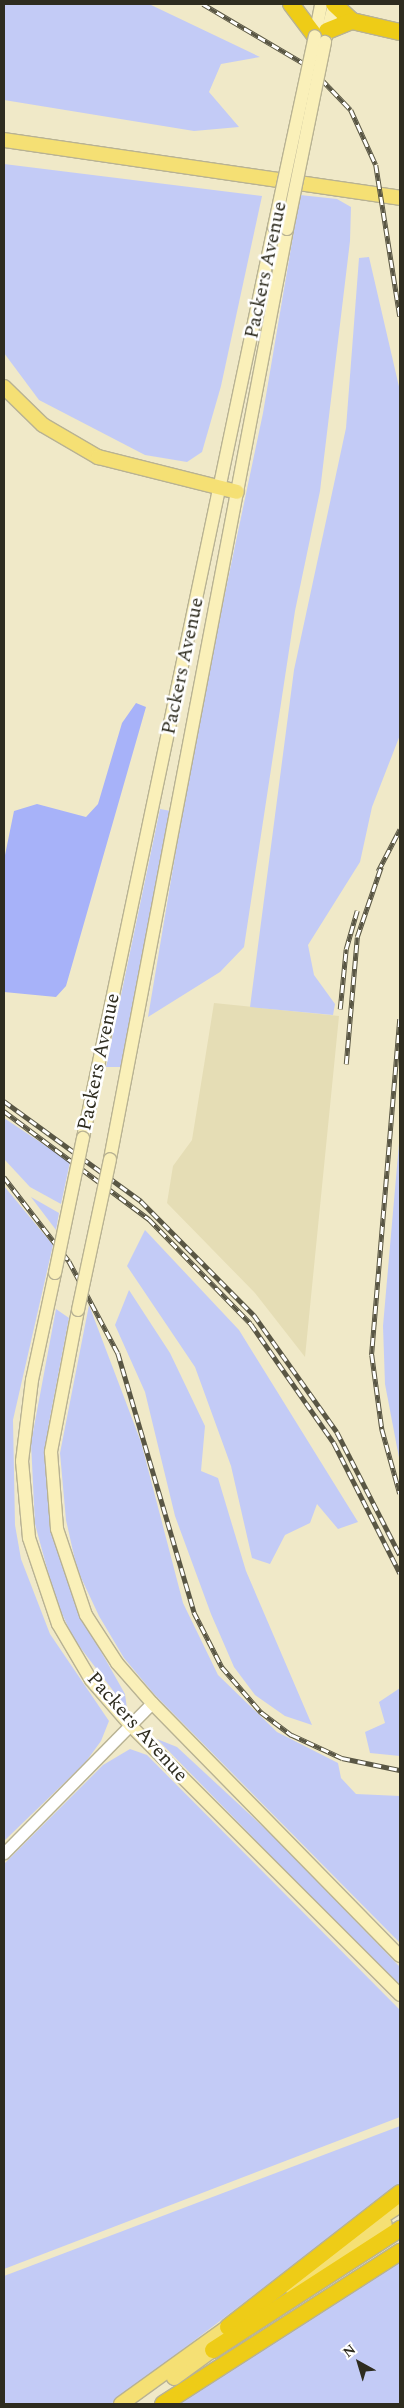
<!DOCTYPE html>
<html>
<head>
<meta charset="utf-8">
<style>
  body { margin:0 }
  #map { position:relative; width:404px; height:2408px; overflow:hidden; background:#f0e9c8; font-family:Spectral,serif }
  div>[style] { position:absolute }
  [style*='--x'] { left:calc(var(--x)*1px); top:calc(var(--y)*1px); width:calc(var(--w)*1px); rotate:calc(var(--a)*1deg) }
  .built>* { inset:0; background:#e5ddb5 }
  .green>* { inset:0; background:#c3cbf6 }
  .water>* { inset:0; background:#a7b2f9 }
  .roads { filter:drop-shadow(1px 0 #b8b293) drop-shadow(-1px 0 #b8b293) drop-shadow(0 1px #b8b293) drop-shadow(0 -1px #b8b293) }
  .tertiary>* { height:11px; margin:-5.5px; padding:0 5.5px; transform-origin:5.5px; border-radius:5.5px; background:#fff }
  .secondary>* { height:12px; margin:-6px; padding:0 6px; transform-origin:6px; border-radius:6px; background:#faf0b9 }
  .primary>* { height:14px; margin:-7px; padding:0 7px; transform-origin:7px; border-radius:7px; background:#f5e074 }
  .motorway>* { height:16px; margin:-8px; padding:0 8px; transform-origin:8px; border-radius:8px; background:#eecc17 }
  .rail>* { height:4.5px; margin-top:-2.25px; transform-origin:0; background:repeating-linear-gradient(90deg,#fff 0 8px,#595644 0 16px); box-sizing:border-box; border-block:1px solid #595644 }
  .bridges { filter:drop-shadow(1px 0 #b8b293) drop-shadow(-1px 0 #b8b293) drop-shadow(0 1px #b8b293) drop-shadow(0 -1px #b8b293) }
  .secondary-bridge>* { height:12px; margin:-6px; padding:0 6px; transform-origin:6px; border-radius:6px; background:#faf0b9 }
  span { translate:-50% -50%; white-space:nowrap; text-align:center; line-height:1.15; -webkit-text-stroke:5px #fff; paint-order:stroke }
  .street-label { font-size:20px; color:#2e2c1f }
  .frame { position:absolute; inset:0; border:5px solid #2e2c1f; pointer-events:none }
  .north { position:absolute; left:334px; top:2338px; width:50px; height:50px; -webkit-text-stroke:4px #fff; paint-order:stroke; rotate:321deg; font-size:14px; font-weight:700; line-height:20px; text-align:center; color:#2e2c1f }
  .north::after { content:''; display:block; margin:auto; width:18px; height:22px; background:#2e2c1f; clip-path:polygon(50% 0,100% 100%,50% 72%,0 100%) }
</style>
</head>
<body>
<div id="map">
  <div class="built">
    <i style="clip-path:polygon(214px 1003px,339px 1016px,305px 1357px,255px 1293px,167px 1203px,173px 1166px,192px 1140px)"></i>
  </div>
  <div class="green">
    <i style="clip-path:polygon(4px 4px,149px 4px,260px 57px,221px 64px,209px 92px,239px 127px,194px 131px,4px 100px)"></i>
    <i style="clip-path:polygon(4px 164px,262px 196px,221px 386px,202px 452px,187px 462px,145px 455px,39px 400px,4px 353px)"></i>
    <i style="clip-path:polygon(300px 195px,337px 199px,351px 207px,350px 241px,320px 491px,295px 611px,244px 947px,220px 972px,148px 1017px,196px 731px,263px 413px)"></i>
    <i style="clip-path:polygon(369px 257px,400px 391px,400px 735px,372px 807px,360px 862px,308px 945px,314px 975px,335px 1004px,333px 1015px,250px 1007px,294px 670px,346px 428px,359px 258px)"></i>
    <i style="clip-path:polygon(160px 809px,171px 811px,121px 1067px,106px 1067px)"></i>
    <i style="clip-path:polygon(4px 1118px,70px 1162px,61px 1204px,30px 1187px,4px 1159px)"></i>
    <i style="clip-path:polygon(400px 1132px,400px 1463px,385px 1384px,383px 1326px)"></i>
    <i style="clip-path:polygon(4px 1186px,53px 1245px,13px 1420px,15px 1525px,21px 1559px,50px 1634px,109px 1721px,101px 1741px,85px 1763px,4px 1841px)"></i>
    <i style="clip-path:polygon(31px 1197px,59px 1213px,56px 1230px)"></i>
    <i style="clip-path:polygon(145px 1230px,239px 1330px,358px 1522px,338px 1529px,317px 1504px,310px 1523px,285px 1535px,270px 1564px,252px 1558px,231px 1466px,195px 1367px,127px 1266px)"></i>
    <i style="clip-path:polygon(129px 1290px,170px 1353px,205px 1426px,201px 1471px,218px 1478px,246px 1571px,312px 1725px,285px 1716px,255px 1695px,234px 1667px,211px 1614px,175px 1516px,145px 1392px,115px 1325px)"></i>
    <i style="clip-path:polygon(89px 1305px,141px 1442px,183px 1603px,218px 1675px,277px 1732px,338px 1763px,341px 1778px,356px 1794px,400px 1796px,400px 1943px,154px 1694px,124px 1658px,99px 1616px,77px 1569px,66px 1520px,60px 1453px)"></i>
    <i style="clip-path:polygon(56px 1309px,69px 1318px,48px 1428px,50px 1523px,77px 1609px,125px 1694px,127px 1709px,73px 1638px,55px 1598px,35px 1524px,31px 1443px)"></i>
    <i style="clip-path:polygon(400px 1688px,400px 1756px,370px 1753px,365px 1732px,385px 1723px,379px 1702px)"></i>
    <i style="clip-path:polygon(157px 1739px,177px 1747px,274px 1837px,400px 1967px,400px 1988px)"></i>
    <i style="clip-path:polygon(130px 1749px,147px 1755px,400px 2010px,400px 2117px,4px 2269px,4px 1864px,103px 1765px)"></i>
    <i style="clip-path:polygon(400px 2126px,400px 2184px,111px 2404px,4px 2404px,4px 2276px)"></i>
    <i style="clip-path:polygon(400px 2261px,400px 2404px,177px 2404px)"></i>
  </div>
  <div class="water">
    <i style="clip-path:polygon(136px 703px,146px 707px,66px 986px,56px 997px,4px 992px,4px 860px,14px 811px,37px 804px,86px 817px,98px 804px,122px 723px)"></i>
  </div>
  <div class="roads">
    <div class="tertiary">
      <i style="--x:4;--y:1853;--w:211;--a:-45.4"></i>
    </div>
    <div class="secondary">
      <i style="--x:315;--y:36;--w:33;--a:-79"></i>
      <i style="--x:326;--y:37;--w:34;--a:-76"></i>
      <i style="--x:83;--y:1138;--w:931;--a:-78.16"></i>
      <i style="--x:110;--y:1159;--w:947;--a:-79.22"></i>
      <i style="--x:55;--y:1273;--w:109;--a:102.1"></i>
      <i style="--x:32;--y:1380;--w:82;--a:97"></i>
      <i style="--x:22;--y:1461;--w:77;--a:84.8"></i>
      <i style="--x:29;--y:1538;--w:91;--a:71.4"></i>
      <i style="--x:58;--y:1624;--w:65;--a:59.5"></i>
      <i style="--x:91;--y:1680;--w:60;--a:49.1"></i>
      <i style="--x:130;--y:1725;--w:382;--a:45"></i>
      <i style="--x:78;--y:1310;--w:145;--a:100.8"></i>
      <i style="--x:51;--y:1452;--w:77;--a:85.5"></i>
      <i style="--x:57;--y:1529;--w:91;--a:71.4"></i>
      <i style="--x:86;--y:1615;--w:57;--a:57.1"></i>
      <i style="--x:117;--y:1663;--w:53;--a:48.8"></i>
      <i style="--x:152;--y:1703;--w:354;--a:45.6"></i>
    </div>
    <div class="primary">
      <i style="--x:4;--y:140;--w:400;--a:8.3"></i>
      <i style="--x:4;--y:387;--w:54;--a:44.3"></i>
      <i style="--x:43;--y:425;--w:64;--a:30.2"></i>
      <i style="--x:98;--y:457;--w:143;--a:14.1"></i>
      <i style="--x:371;--y:2224;--w:35;--a:-33"></i>
      <i style="--x:293;--y:2290;--w:113;--a:-35.7"></i>
      <i style="--x:174;--y:2378;--w:59;--a:-36.1"></i>
      <i style="--x:121;--y:2404;--w:142;--a:-35.8"></i>
    </div>
    <div class="motorway">
      <i style="--x:291;--y:4;--w:40;--a:53"></i>
      <i style="--x:334;--y:4;--w:25;--a:43"></i>
      <i style="--x:352;--y:21;--w:49;--a:12.9"></i>
      <i style="--x:327;--y:31;--w:27;--a:-22"></i>
      <i style="--x:228;--y:2327;--w:218;--a:-37.9"></i>
      <i style="--x:213;--y:2350;--w:223;--a:-32.9"></i>
      <i style="--x:163;--y:2404;--w:282;--a:-32.7"></i>
    </div>
  </div>
  <div class="rail">
    <i style="--x:203;--y:4;--w:124;--a:30.5"></i>
    <i style="--x:310;--y:67;--w:59;--a:46.4"></i>
    <i style="--x:351;--y:110;--w:60;--a:65.6"></i>
    <i style="--x:376;--y:165;--w:153;--a:81"></i>
    <i style="--x:378;--y:871;--w:47;--a:-62.4"></i>
    <i style="--x:340;--y:1009;--w:60;--a:-84.3"></i>
    <i style="--x:346;--y:949;--w:40;--a:-74"></i>
    <i style="--x:400;--y:1019;--w:337;--a:94.8"></i>
    <i style="--x:372;--y:1355;--w:75;--a:82.3"></i>
    <i style="--x:382;--y:1429;--w:67;--a:74.5"></i>
    <i style="--x:346;--y:1064;--w:127;--a:-85"></i>
    <i style="--x:357;--y:937;--w:74;--a:-71.1"></i>
    <i style="--x:4;--y:1101;--w:170;--a:36.1"></i>
    <i style="--x:141;--y:1201;--w:161;--a:45.3"></i>
    <i style="--x:254;--y:1315;--w:143;--a:54.6"></i>
    <i style="--x:337;--y:1432;--w:138;--a:62.9"></i>
    <i style="--x:4;--y:1111;--w:181;--a:36.7"></i>
    <i style="--x:149;--y:1219;--w:146;--a:45.8"></i>
    <i style="--x:251;--y:1324;--w:145;--a:55.1"></i>
    <i style="--x:334;--y:1443;--w:146;--a:63.1"></i>
    <i style="--x:4;--y:1177;--w:106;--a:52.3"></i>
    <i style="--x:69;--y:1261;--w:104;--a:62"></i>
    <i style="--x:118;--y:1353;--w:270;--a:73.6"></i>
    <i style="--x:194;--y:1612;--w:62;--a:63"></i>
    <i style="--x:222;--y:1667;--w:60;--a:49.1"></i>
    <i style="--x:261;--y:1712;--w:39;--a:37"></i>
    <i style="--x:292;--y:1735;--w:55;--a:24.7"></i>
    <i style="--x:342;--y:1758;--w:59;--a:11.7"></i>
  </div>
  <div class="bridges">
    <div class="secondary-bridge">
      <i style="--x:274;--y:227;--w:195;--a:-77.9"></i>
      <i style="--x:287;--y:229;--w:191;--a:-78.5"></i>
      <i style="--x:55;--y:1273;--w:138;--a:-78.3"></i>
      <i style="--x:78;--y:1310;--w:154;--a:-78"></i>
    </div>
  </div>
  <div class="street-label">
    <span style="left:266px;top:270px;rotate:-78deg">Packers Avenue</span>
    <span style="left:183px;top:666px;rotate:-78deg">Packers Avenue</span>
    <span style="left:99px;top:1062px;rotate:-78deg">Packers Avenue</span>
    <span style="left:137px;top:1727px;rotate:48deg">Packers Avenue</span>
  </div>
  <div class="frame"></div>
  <div class="north">N</div>
</div>
</body>
</html>
